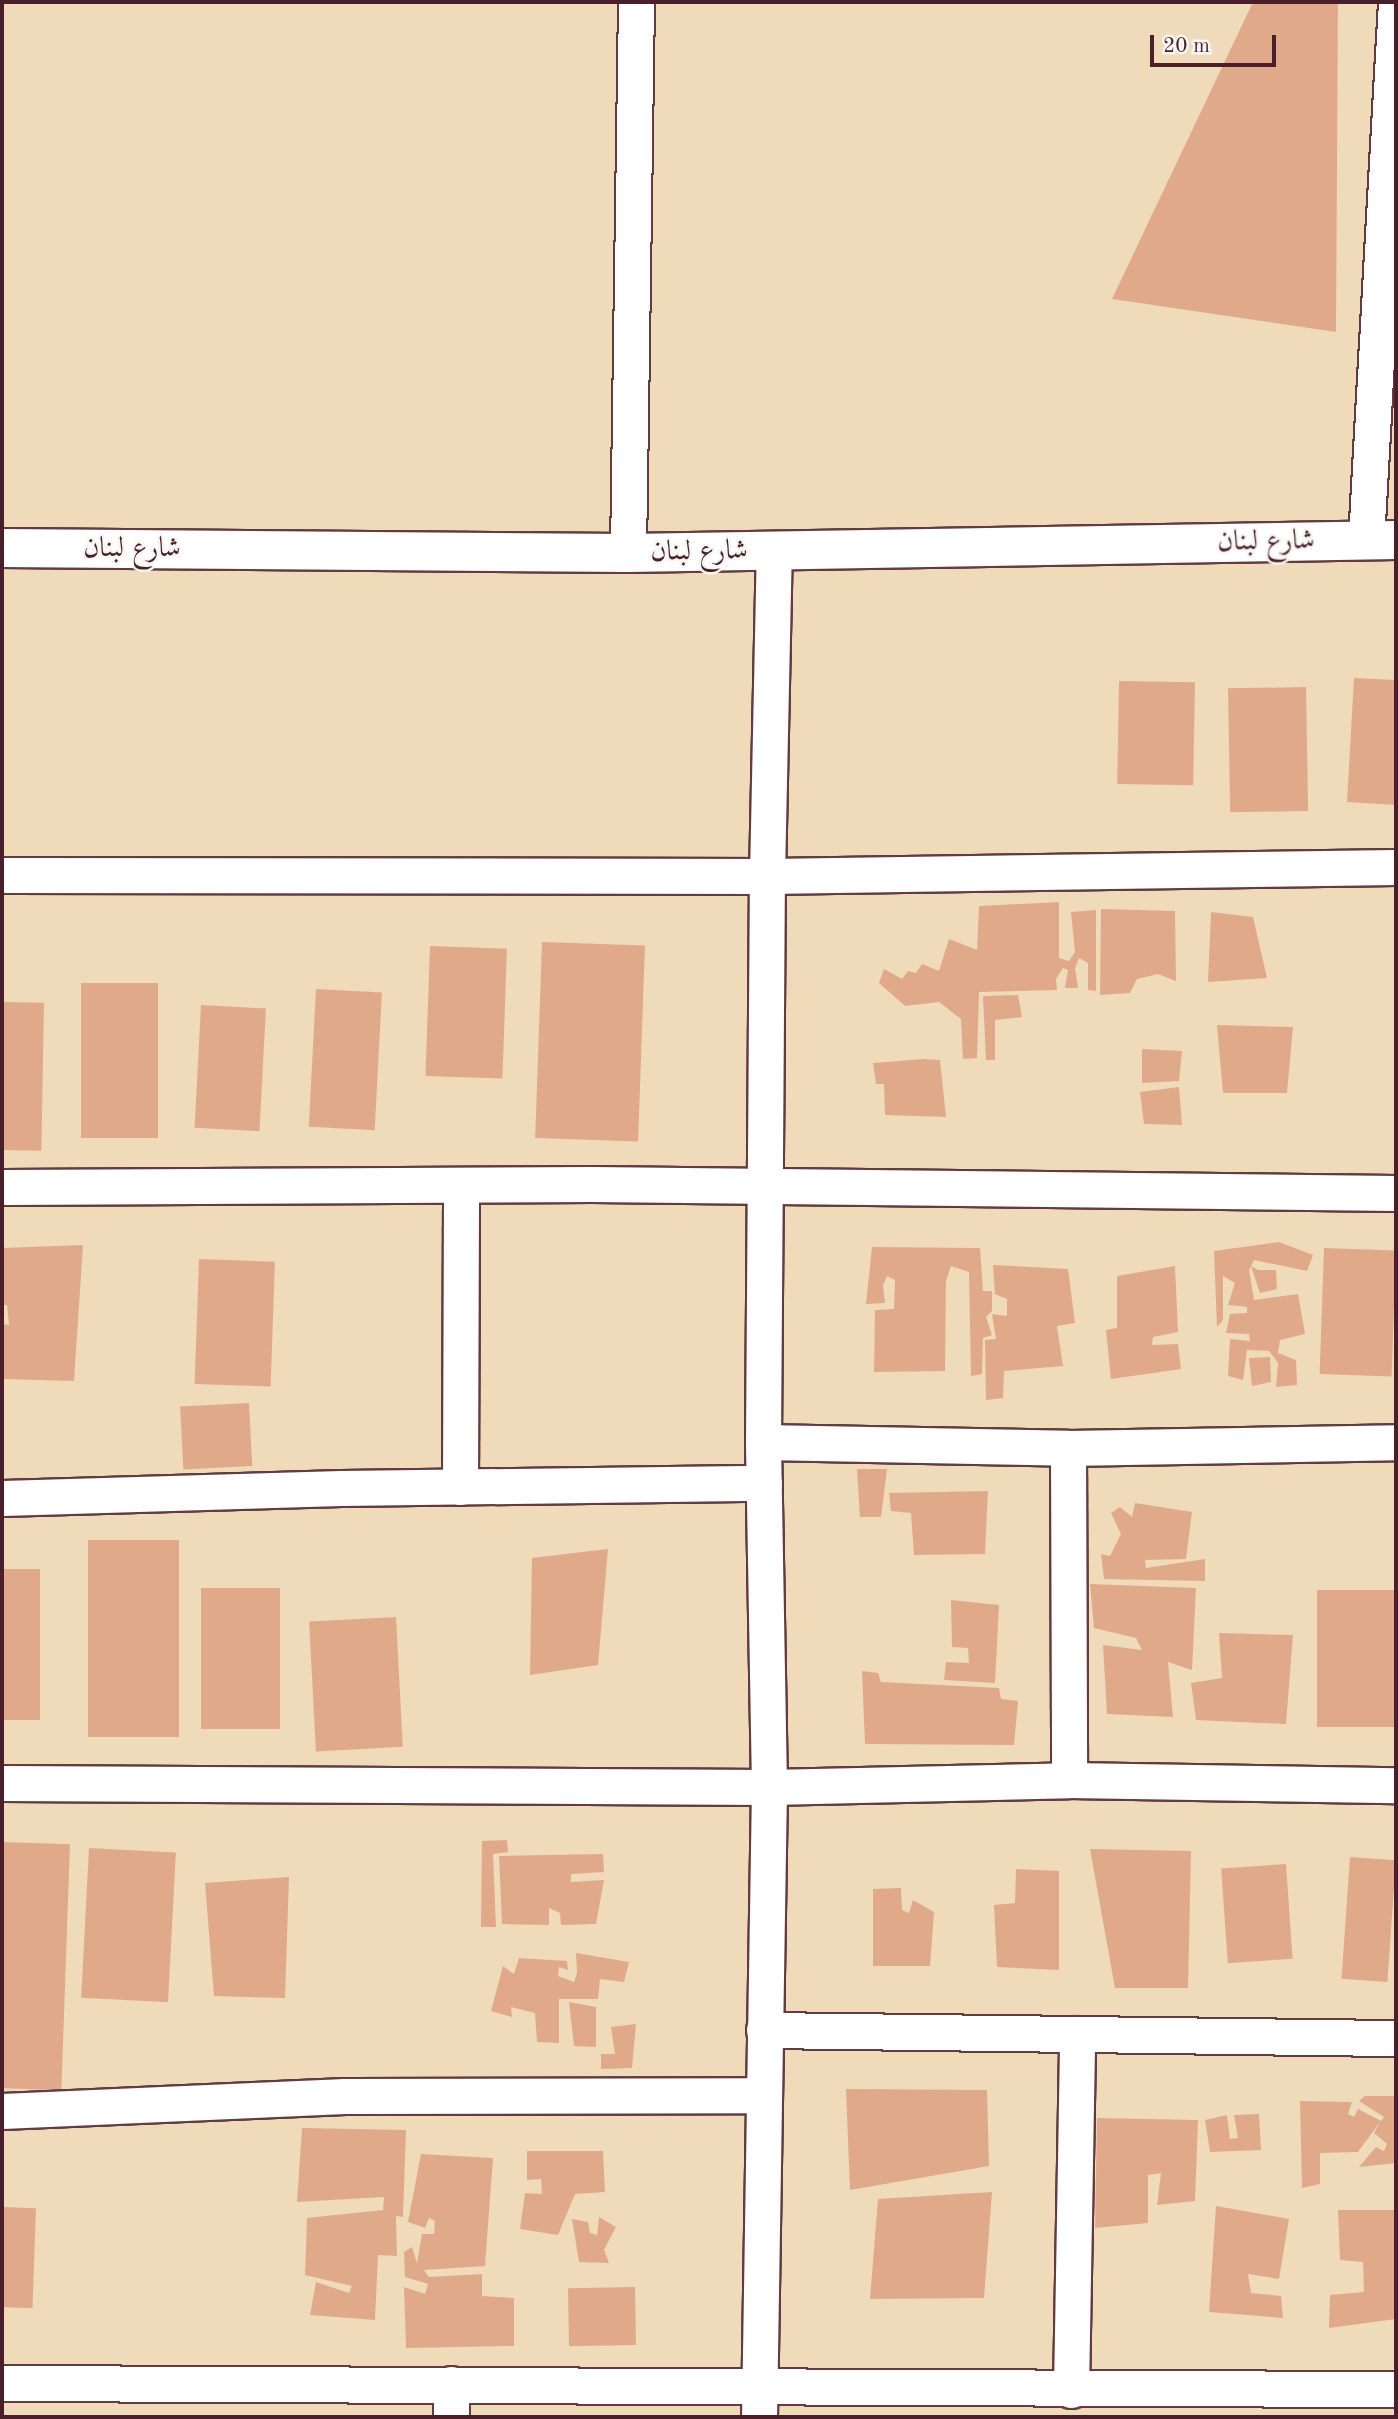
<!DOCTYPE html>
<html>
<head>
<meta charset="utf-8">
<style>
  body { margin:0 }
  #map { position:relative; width:1398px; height:2419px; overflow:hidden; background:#efdbba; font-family:"Old Standard TT",Amiri,serif }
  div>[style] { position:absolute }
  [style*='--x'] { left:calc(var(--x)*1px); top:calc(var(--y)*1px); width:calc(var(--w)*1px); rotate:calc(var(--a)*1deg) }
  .building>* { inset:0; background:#e0aa8a; transform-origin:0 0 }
  .roads { filter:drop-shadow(2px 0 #633b40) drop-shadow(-2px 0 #633b40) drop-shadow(0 2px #633b40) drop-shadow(0 -2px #633b40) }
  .minor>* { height:35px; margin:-17.5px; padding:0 17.5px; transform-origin:17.5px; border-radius:17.5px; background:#fff }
  .tertiary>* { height:38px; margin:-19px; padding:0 19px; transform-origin:19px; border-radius:19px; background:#fff }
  span { translate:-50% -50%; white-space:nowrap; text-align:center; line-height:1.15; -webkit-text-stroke:5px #f6f6f2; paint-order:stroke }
  .street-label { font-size:28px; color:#4a1f2b }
  .frame { position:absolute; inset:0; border:4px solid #4a1f2b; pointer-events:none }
  .scale { position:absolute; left:1150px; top:35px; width:126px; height:32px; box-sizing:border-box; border:4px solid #4a1f2b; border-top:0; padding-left:9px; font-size:21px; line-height:24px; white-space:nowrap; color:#4a1f2b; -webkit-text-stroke:5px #f6f6f2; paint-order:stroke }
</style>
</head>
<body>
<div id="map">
  <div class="building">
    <i style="clip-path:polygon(1253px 2px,1338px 2px,1336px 332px,1112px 299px)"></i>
    <i style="clip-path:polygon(1354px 678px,1396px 680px,1396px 805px,1347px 802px)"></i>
    <i style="left:1119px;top:681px;width:76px;height:103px;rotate:1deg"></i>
    <i style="left:1306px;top:687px;width:124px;height:78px;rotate:89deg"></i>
    <i style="clip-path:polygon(1059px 902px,1059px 958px,1069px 961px,1075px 952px,1071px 912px,1096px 910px,1096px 991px,1088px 990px,1088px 963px,1079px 958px,1075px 968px,1078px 988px,1065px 988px,1068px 970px,1063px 968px,1056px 979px,1057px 990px,979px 992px,977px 1058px,963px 1059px,961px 1019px,939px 1002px,905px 1006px,879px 983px,884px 969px,902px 979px,908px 971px,916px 973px,922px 964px,939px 971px,949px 939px,977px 950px,979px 906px)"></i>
    <i style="clip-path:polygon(1101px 909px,1175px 911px,1176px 981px,1158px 974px,1137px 979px,1130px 993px,1100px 995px)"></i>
    <i style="clip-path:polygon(1211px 912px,1253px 917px,1267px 978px,1208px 982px)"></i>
    <i style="left:542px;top:942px;width:103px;height:196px;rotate:2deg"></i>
    <i style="left:430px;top:946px;width:77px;height:130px;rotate:2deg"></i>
    <i style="left:81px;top:983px;width:77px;height:155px"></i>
    <i style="left:316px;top:989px;width:66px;height:138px;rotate:3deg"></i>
    <i style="clip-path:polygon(1018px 995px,1022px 1017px,995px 1020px,995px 1060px,986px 1060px,983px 996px)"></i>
    <i style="left:2px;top:1002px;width:42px;height:148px;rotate:1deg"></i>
    <i style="left:201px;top:1005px;width:65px;height:123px;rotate:3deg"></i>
    <i style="clip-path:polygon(1217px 1025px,1293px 1027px,1287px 1093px,1223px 1093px)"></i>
    <i style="clip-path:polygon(1142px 1049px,1182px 1051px,1179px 1081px,1142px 1083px)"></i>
    <i style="clip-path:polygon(924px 1059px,940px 1060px,946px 1117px,885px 1115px,884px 1084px,876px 1084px,873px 1063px)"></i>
    <i style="clip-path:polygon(1179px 1087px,1182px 1125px,1144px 1124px,1140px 1092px)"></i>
    <i style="clip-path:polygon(1279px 1242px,1313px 1255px,1307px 1271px,1254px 1260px,1249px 1270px,1254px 1300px,1298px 1294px,1305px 1334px,1280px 1340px,1278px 1353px,1296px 1360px,1297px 1385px,1276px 1387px,1278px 1363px,1269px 1351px,1247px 1350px,1243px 1380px,1228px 1376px,1230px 1339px,1250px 1341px,1249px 1334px,1226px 1333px,1230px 1314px,1247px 1313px,1247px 1307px,1228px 1305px,1235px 1283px,1223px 1276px,1223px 1320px,1217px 1327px,1214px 1251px)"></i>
    <i style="clip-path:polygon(83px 1245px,74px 1381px,2px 1379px,2px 1324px,9px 1325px,7px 1305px,2px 1305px,2px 1248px)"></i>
    <i style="clip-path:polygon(872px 1247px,980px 1248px,983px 1291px,992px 1291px,992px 1311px,986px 1317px,992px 1335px,983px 1338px,982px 1374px,971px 1376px,969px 1272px,951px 1266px,946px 1281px,945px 1371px,874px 1372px,875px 1310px,894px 1309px,895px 1280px,887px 1276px,883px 1285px,885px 1303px,866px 1304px)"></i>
    <i style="left:1324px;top:1248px;width:72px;height:126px;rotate:2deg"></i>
    <i style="left:199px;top:1259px;width:76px;height:125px;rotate:2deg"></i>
    <i style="clip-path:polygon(993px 1265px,1068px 1269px,1075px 1323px,1057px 1326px,1063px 1366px,1004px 1371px,1003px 1398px,986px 1400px,985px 1340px,996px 1339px,992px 1314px,1007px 1316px,1007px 1299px,995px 1294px)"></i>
    <i style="clip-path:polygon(1175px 1266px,1178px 1332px,1153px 1337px,1152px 1345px,1178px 1344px,1181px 1369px,1111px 1379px,1106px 1330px,1117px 1328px,1117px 1276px)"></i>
    <i style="clip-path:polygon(1251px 1266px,1258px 1270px,1276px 1270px,1277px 1289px,1260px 1293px)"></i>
    <i style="clip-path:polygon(1270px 1357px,1271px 1382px,1252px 1386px,1249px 1358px)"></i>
    <i style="left:249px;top:1403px;width:63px;height:69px;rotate:87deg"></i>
    <i style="clip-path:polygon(857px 1469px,887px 1469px,881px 1517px,860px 1517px)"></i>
    <i style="clip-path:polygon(988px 1491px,985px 1554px,914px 1555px,911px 1513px,891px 1511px,889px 1493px)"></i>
    <i style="clip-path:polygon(1135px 1503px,1192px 1512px,1186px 1559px,1145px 1560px,1146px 1568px,1205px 1559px,1205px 1581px,1104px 1579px,1101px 1554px,1110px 1556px,1121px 1534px,1111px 1513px,1120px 1507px,1132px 1517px)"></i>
    <i style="left:88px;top:1540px;width:91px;height:197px"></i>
    <i style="clip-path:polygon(608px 1549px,598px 1665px,530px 1675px,532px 1558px)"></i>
    <i style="left:40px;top:1569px;width:151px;height:38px;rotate:90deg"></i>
    <i style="clip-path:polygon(1090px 1584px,1196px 1588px,1192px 1670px,1168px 1662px,1173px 1717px,1107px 1714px,1103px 1645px,1142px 1650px,1136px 1638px,1094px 1628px)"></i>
    <i style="left:201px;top:1588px;width:79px;height:141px"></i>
    <i style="left:1396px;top:1590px;width:137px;height:79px;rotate:90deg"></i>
    <i style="clip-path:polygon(951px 1600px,999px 1605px,995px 1683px,944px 1680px,946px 1662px,969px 1663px,968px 1648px,952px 1647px)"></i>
    <i style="left:396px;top:1617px;width:130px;height:87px;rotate:87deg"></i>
    <i style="clip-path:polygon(1219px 1633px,1293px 1635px,1286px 1724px,1196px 1720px,1191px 1683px,1222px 1678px)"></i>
    <i style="clip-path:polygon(862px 1671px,878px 1673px,881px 1682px,999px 1688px,1001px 1699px,1018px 1701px,1014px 1745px,865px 1744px)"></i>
    <i style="clip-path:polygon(507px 1840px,508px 1852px,493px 1854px,496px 1927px,481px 1927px,482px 1841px)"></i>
    <i style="left:2px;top:1842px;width:68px;height:246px;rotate:2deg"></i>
    <i style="left:89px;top:1848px;width:87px;height:150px;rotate:3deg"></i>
    <i style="clip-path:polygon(1090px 1849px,1191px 1851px,1188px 1988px,1115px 1988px)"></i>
    <i style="clip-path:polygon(603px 1854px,604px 1872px,571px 1874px,571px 1882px,604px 1880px,596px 1924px,561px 1925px,560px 1913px,549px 1908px,549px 1925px,502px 1924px,499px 1856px)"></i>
    <i style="left:1350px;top:1857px;width:46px;height:122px;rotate:4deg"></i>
    <i style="left:1286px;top:1864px;width:95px;height:65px;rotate:86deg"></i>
    <i style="clip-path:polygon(1016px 1869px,1059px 1871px,1059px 1970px,997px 1967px,994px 1905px,1015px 1903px)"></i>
    <i style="clip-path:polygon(289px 1877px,285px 1998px,214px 1996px,205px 1883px)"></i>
    <i style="clip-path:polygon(901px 1888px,902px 1910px,909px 1913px,913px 1900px,934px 1912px,930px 1966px,873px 1966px,873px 1889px)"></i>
    <i style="clip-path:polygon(576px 1953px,629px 1962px,624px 1982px,600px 1979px,598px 1999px,559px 1999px,559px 2043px,537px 2042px,535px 2013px,511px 2007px,512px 2017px,491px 2011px,503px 1966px,514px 1974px,519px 1958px,567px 1961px,568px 1970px,559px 1967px,558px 1976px,574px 1982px,577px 1973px)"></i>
    <i style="clip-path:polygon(569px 2002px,596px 2007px,596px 2047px,574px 2046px)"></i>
    <i style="clip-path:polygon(636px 2024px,632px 2068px,601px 2069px,601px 2054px,615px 2054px,611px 2027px)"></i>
    <i style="clip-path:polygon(846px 2089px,987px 2090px,989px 2166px,850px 2190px)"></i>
    <i style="clip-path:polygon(1365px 2096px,1396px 2096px,1396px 2163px,1359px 2167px,1376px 2147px,1384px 2151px,1387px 2144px,1374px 2133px,1380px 2122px,1358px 2152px,1320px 2153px,1320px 2184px,1302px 2188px,1300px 2101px,1352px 2102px,1348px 2114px,1354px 2117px,1358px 2109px,1381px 2121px,1384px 2117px,1359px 2101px)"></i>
    <i style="clip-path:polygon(1259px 2114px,1261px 2150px,1210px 2152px,1205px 2120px,1227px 2115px,1230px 2139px,1238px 2138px,1234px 2115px)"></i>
    <i style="clip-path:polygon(1097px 2118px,1198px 2120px,1195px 2201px,1157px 2205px,1161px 2173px,1148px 2175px,1148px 2223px,1095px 2228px)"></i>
    <i style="clip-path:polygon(302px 2128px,406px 2130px,403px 2217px,396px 2216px,397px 2256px,378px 2255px,375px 2320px,310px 2315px,316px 2282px,349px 2293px,352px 2286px,305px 2275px,307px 2218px,383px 2210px,384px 2197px,297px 2202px)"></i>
    <i style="clip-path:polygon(527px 2151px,603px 2151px,605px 2192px,575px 2194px,558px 2235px,520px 2229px,525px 2193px,542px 2194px,541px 2179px,527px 2180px)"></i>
    <i style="clip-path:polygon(421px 2154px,493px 2158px,485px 2266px,424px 2270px,429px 2277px,482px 2274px,482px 2296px,514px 2298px,514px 2346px,406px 2348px,404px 2287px,425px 2294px,428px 2284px,405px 2277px,404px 2252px,412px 2247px,417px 2263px,422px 2234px,434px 2234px,435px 2221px,429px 2218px,425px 2228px,408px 2222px)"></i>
    <i style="clip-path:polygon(992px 2192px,984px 2298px,870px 2299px,878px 2199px)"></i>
    <i style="clip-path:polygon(1216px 2206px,1289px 2219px,1279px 2279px,1248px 2274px,1251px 2293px,1281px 2296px,1283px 2318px,1209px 2312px)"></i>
    <i style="left:2px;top:2207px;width:34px;height:100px;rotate:2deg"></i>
    <i style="clip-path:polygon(1338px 2210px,1396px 2210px,1396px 2319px,1329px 2328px,1330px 2295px,1364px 2292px,1363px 2262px,1340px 2260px)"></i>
    <i style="clip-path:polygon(599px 2217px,616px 2227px,604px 2250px,609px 2263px,579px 2262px,572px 2219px,588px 2222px,590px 2233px,597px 2235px)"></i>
    <i style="left:635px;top:2287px;width:58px;height:67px;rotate:89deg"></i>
  </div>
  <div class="roads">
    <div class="minor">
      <i style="--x:1366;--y:540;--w:539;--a:-86.81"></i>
      <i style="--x:628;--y:553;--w:551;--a:-89.17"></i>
      <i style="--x:2;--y:875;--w:765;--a:0.07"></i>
      <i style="--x:767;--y:876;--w:629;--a:-0.82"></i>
      <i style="--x:2;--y:1187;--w:590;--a:-0.29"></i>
      <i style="--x:592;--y:1184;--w:804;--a:0.64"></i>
      <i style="--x:763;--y:1442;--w:305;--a:1.1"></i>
      <i style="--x:1068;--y:1448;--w:328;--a:-1"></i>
      <i style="--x:1068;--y:1448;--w:332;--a:89.8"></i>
      <i style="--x:460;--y:1487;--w:302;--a:-89.8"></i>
      <i style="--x:2;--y:1498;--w:339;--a:-1.7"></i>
      <i style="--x:341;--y:1488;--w:423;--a:-0.7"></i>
      <i style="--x:2;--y:1783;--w:767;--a:0.3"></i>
      <i style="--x:769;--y:1787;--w:300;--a:-1.3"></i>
      <i style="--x:1069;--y:1780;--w:327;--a:0.9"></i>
      <i style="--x:764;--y:2030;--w:632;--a:0.73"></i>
      <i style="--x:2;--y:2111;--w:343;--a:-2.5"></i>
      <i style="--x:345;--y:2096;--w:417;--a:-0.1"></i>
      <i style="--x:2;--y:2383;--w:1394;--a:0.25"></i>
      <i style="--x:1071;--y:2390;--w:356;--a:-89"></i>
      <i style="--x:451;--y:2417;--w:33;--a:-90"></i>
      <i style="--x:759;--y:2417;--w:630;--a:-89.09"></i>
      <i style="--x:769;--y:1787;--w:345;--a:-91"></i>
      <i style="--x:763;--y:1442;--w:566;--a:-89.6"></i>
      <i style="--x:767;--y:876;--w:325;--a:-88.8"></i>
    </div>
    <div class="tertiary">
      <i style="--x:2;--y:548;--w:626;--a:0.46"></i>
      <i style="--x:628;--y:553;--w:768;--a:-0.97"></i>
    </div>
  </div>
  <div class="street-label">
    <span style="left:1266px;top:542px;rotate:-1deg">شارع لبنان</span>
    <span style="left:132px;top:549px">شارع لبنان</span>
    <span style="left:699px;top:552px;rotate:-1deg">شارع لبنان</span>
  </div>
  <div class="frame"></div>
  <div class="scale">20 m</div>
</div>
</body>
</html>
